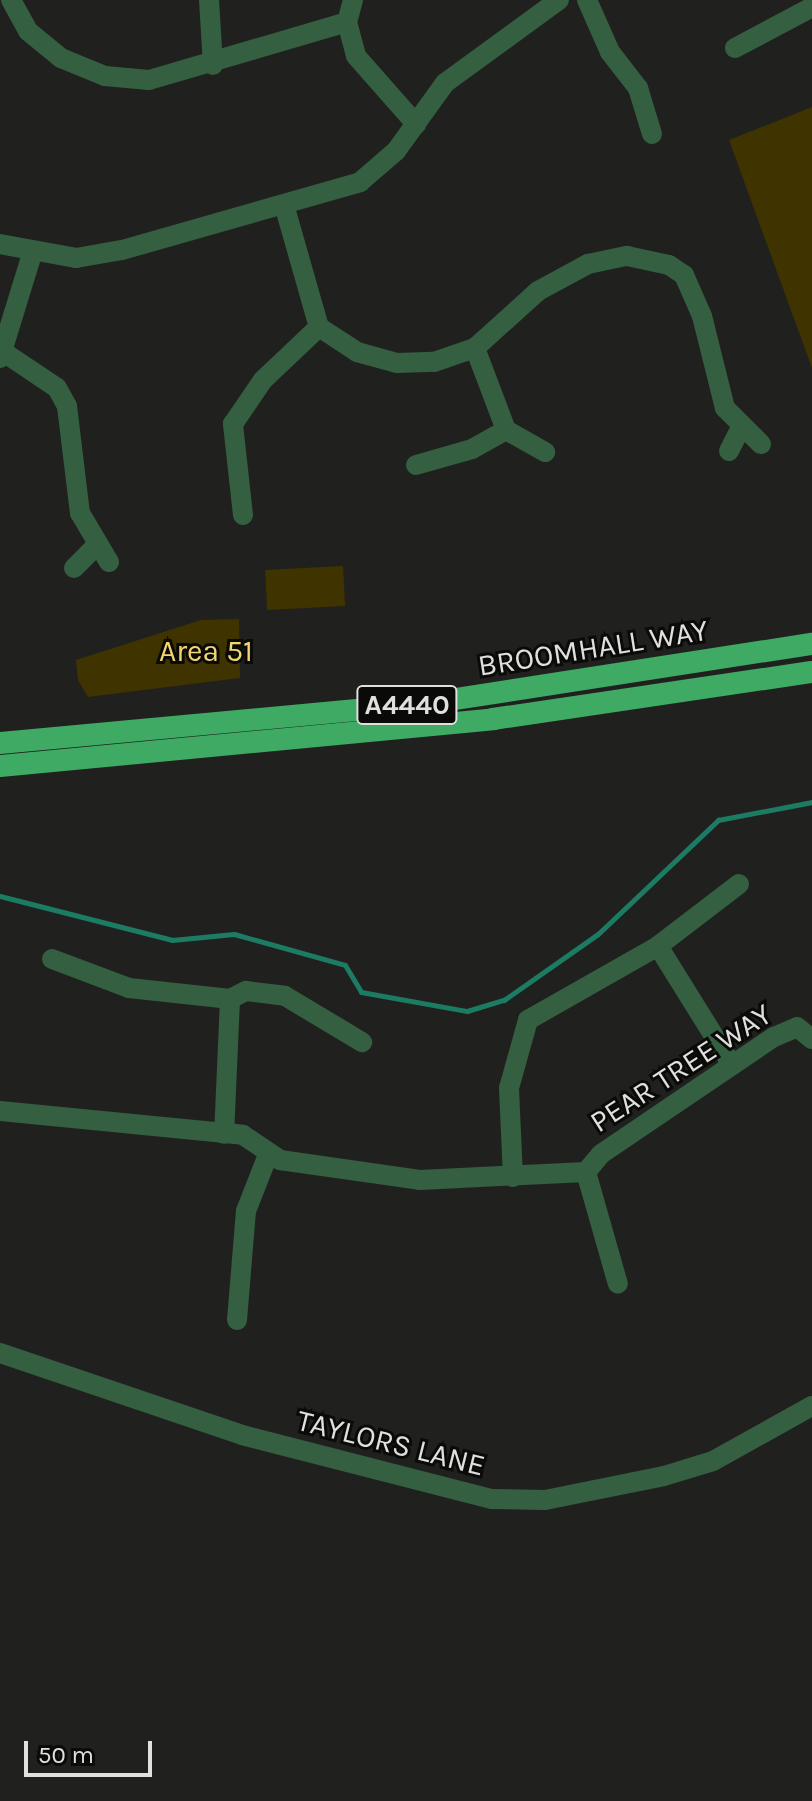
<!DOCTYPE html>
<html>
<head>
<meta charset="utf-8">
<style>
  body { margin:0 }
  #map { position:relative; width:812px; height:1801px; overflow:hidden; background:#20211f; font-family:Karla,sans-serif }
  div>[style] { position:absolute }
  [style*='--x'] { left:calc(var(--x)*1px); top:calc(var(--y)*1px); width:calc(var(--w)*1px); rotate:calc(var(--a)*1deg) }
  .green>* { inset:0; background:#3f3300; transform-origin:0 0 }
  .stream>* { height:5px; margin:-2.5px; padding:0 2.5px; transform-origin:2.5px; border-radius:2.5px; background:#1c7c63 }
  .minor>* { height:20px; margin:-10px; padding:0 10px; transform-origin:10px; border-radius:10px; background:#355f41 }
  .trunk>* { height:22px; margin:-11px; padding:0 11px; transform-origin:11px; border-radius:11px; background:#3eaa64 }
  span { translate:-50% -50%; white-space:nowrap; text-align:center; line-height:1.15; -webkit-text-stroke:6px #0a0a09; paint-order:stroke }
  .shield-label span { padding:2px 6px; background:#0a0a09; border:2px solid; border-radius:6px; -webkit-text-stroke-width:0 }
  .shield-label { font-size:28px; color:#e0e1df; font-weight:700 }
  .street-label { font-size:30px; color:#e0e1df }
  .park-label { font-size:30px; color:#f1d571 }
  .scale { position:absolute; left:24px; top:1741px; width:128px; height:36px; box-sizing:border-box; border:4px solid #e0e1df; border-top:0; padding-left:10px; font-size:24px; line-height:28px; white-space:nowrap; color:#e0e1df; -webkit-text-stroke:6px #0a0a09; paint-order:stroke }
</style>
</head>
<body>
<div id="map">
  <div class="green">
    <i style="clip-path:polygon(812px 107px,812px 368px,729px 140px)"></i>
    <i style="left:343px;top:566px;width:40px;height:78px;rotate:87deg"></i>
    <i style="clip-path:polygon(239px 619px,240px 678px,88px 697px,78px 680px,76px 660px,201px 620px)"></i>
  </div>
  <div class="stream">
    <i style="--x:0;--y:896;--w:178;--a:14.3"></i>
    <i style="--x:172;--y:940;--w:62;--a:-5.5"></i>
    <i style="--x:234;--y:934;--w:115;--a:15.6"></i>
    <i style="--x:345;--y:965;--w:31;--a:59"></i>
    <i style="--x:361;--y:992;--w:108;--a:10.2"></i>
    <i style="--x:467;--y:1011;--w:39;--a:-17"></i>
    <i style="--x:504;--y:1000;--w:115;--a:-35.1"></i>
    <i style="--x:598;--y:934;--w:166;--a:-43.5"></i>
    <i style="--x:718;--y:820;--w:96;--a:-10.8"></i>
  </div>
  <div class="minor">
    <i style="--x:11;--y:0;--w:35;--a:61"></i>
    <i style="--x:28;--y:31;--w:43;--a:39.3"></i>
    <i style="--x:61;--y:58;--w:48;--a:22.2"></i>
    <i style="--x:105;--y:76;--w:44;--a:5.2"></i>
    <i style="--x:149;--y:80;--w:206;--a:-16.3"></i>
    <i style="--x:209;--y:0;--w:65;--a:86.5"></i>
    <i style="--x:353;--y:0;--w:23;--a:105"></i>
    <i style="--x:347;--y:22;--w:35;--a:75"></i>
    <i style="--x:356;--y:56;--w:91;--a:48.6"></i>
    <i style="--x:587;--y:0;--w:57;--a:66.1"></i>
    <i style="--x:610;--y:52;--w:46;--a:52.1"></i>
    <i style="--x:638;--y:88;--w:48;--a:73.1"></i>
    <i style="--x:735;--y:48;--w:87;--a:-28"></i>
    <i style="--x:285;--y:208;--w:124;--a:74.1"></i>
    <i style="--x:319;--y:327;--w:45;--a:33.3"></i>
    <i style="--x:357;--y:352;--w:41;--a:15.4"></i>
    <i style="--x:397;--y:363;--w:37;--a:-2"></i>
    <i style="--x:434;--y:362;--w:43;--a:-18.9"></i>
    <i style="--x:475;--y:348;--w:85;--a:-42.1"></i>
    <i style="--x:538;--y:291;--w:57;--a:-28.4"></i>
    <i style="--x:588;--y:264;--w:40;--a:-12"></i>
    <i style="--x:627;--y:256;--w:43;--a:12.1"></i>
    <i style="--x:669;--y:265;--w:18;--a:34"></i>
    <i style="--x:684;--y:275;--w:45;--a:66.3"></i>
    <i style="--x:702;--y:316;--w:95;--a:76"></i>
    <i style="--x:725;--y:408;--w:51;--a:45"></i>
    <i style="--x:0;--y:244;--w:77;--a:10.4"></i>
    <i style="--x:76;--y:258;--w:47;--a:-9.9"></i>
    <i style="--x:122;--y:250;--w:248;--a:-15.9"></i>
    <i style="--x:360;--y:182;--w:48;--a:-40.7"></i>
    <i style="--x:396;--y:151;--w:84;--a:-54.2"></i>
    <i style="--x:445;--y:83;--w:141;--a:-36.1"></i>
    <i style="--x:5;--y:353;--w:63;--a:33.9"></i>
    <i style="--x:57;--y:388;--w:21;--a:61"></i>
    <i style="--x:67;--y:406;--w:108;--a:83.1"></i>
    <i style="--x:80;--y:513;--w:57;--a:59.4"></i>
    <i style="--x:0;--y:358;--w:109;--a:-72.9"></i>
    <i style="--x:506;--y:430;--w:45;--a:29.4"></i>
    <i style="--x:729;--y:451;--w:25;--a:-63"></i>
    <i style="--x:416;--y:465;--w:58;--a:-15.9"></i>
    <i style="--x:472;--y:449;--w:39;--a:-29"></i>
    <i style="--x:506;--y:430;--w:88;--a:-110.7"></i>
    <i style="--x:243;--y:515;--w:92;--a:-96.3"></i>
    <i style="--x:233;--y:424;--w:53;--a:-55.7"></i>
    <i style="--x:263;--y:380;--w:77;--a:-43.4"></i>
    <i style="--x:74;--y:568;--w:31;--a:-45"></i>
    <i style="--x:52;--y:959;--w:82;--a:20.6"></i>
    <i style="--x:129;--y:988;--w:102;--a:6.2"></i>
    <i style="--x:230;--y:999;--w:135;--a:92.5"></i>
    <i style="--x:230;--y:999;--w:18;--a:-27"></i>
    <i style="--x:246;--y:991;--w:39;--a:7"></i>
    <i style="--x:285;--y:996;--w:90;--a:30.9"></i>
    <i style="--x:732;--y:1065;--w:140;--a:-121.9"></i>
    <i style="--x:658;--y:946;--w:102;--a:-37.4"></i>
    <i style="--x:0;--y:1111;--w:244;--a:5.6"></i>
    <i style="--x:243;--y:1135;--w:45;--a:34"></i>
    <i style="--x:280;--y:1160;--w:141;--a:8.1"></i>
    <i style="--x:420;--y:1180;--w:166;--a:-2.8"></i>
    <i style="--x:586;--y:1172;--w:23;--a:-50"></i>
    <i style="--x:601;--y:1154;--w:209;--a:-34.1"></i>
    <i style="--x:774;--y:1037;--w:25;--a:-23"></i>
    <i style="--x:797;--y:1027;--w:19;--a:39"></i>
    <i style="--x:586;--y:1172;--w:116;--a:74.1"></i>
    <i style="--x:513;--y:1177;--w:89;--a:-92.6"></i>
    <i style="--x:509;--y:1088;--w:71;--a:-74.4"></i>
    <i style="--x:528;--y:1020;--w:150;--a:-29.6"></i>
    <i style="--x:237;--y:1320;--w:109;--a:-85.3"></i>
    <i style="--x:246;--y:1211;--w:60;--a:-68.6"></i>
    <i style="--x:0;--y:1353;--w:256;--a:18.7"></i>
    <i style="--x:242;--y:1435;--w:258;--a:14.4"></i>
    <i style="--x:492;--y:1499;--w:53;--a:1.1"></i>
    <i style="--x:545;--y:1500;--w:121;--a:-11.4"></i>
    <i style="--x:664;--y:1476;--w:51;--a:-17"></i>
    <i style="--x:713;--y:1461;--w:113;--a:-29.1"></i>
  </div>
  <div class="trunk">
    <i style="--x:0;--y:743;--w:425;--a:-5.3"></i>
    <i style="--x:423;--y:704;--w:394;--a:-8.8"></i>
    <i style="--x:0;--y:766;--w:495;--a:-5.4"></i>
    <i style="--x:493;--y:719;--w:322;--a:-8.4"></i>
  </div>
  <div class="shield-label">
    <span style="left:407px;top:705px">A4440</span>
  </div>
  <div class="street-label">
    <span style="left:593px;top:648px;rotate:-9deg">BROOMHALL WAY</span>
    <span style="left:681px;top:1068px;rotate:-33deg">PEAR TREE WAY</span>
    <span style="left:391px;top:1443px;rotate:14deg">TAYLORS LANE</span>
  </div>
  <div class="park-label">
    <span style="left:206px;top:651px">Area 51</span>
  </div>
  <div class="scale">50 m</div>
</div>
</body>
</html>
